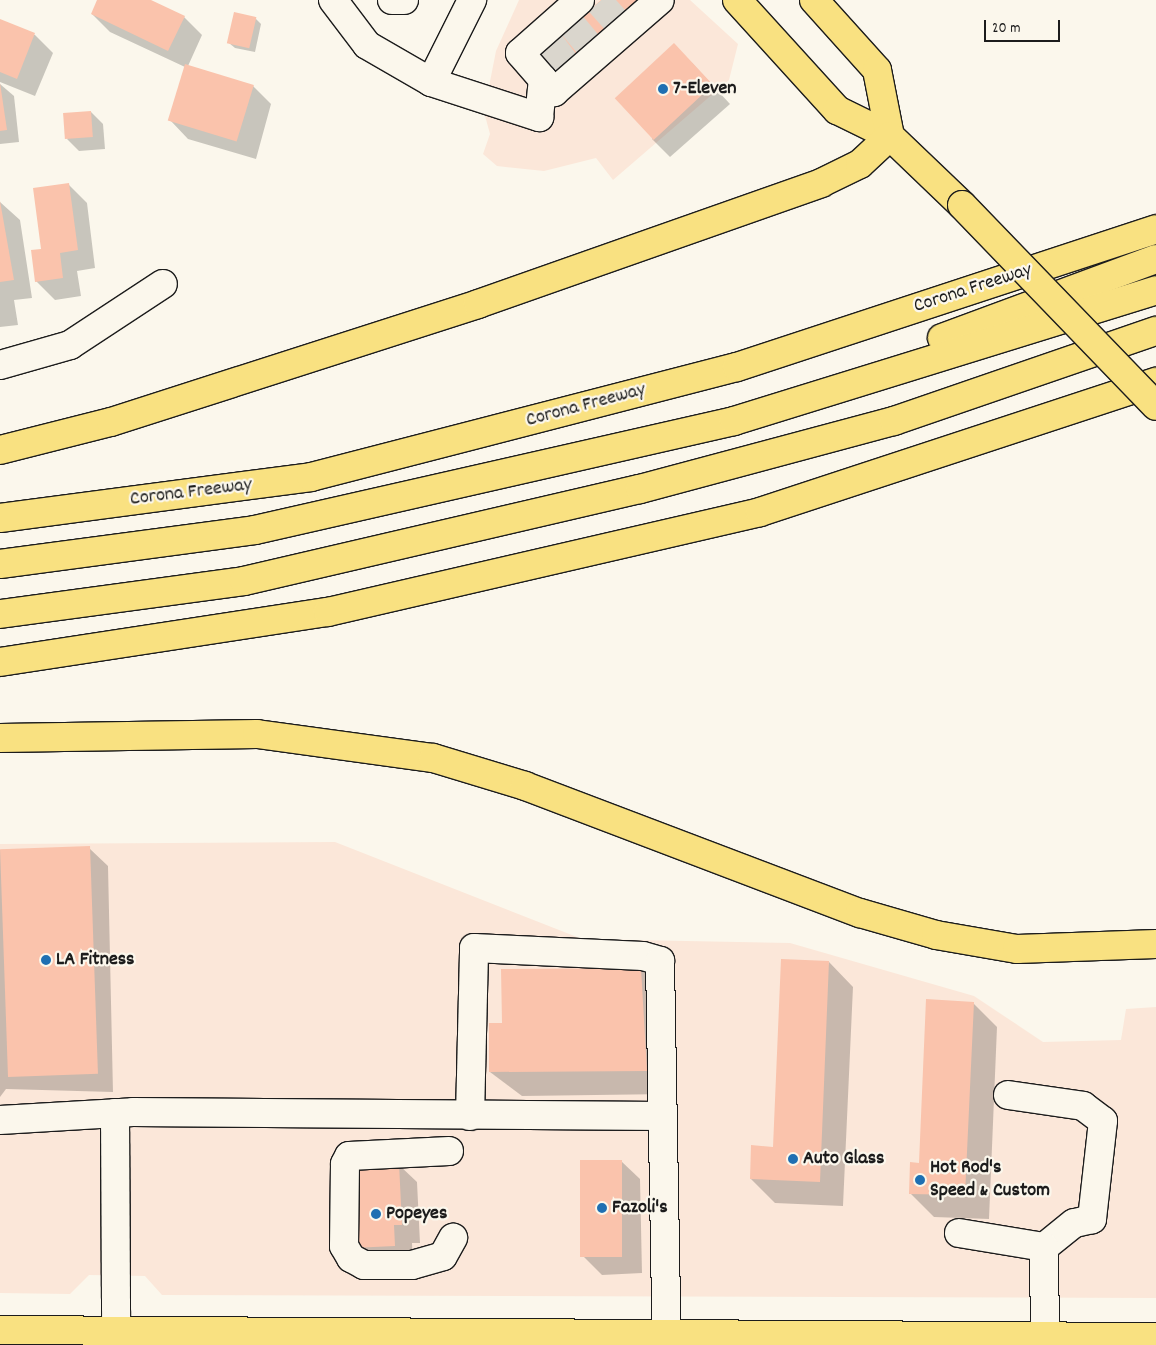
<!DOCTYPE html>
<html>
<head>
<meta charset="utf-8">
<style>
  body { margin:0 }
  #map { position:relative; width:1156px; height:1345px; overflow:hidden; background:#fbf7ec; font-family:Dekko,sans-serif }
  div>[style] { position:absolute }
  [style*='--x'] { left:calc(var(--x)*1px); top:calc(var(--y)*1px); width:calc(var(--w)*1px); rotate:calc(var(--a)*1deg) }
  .built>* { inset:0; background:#fbe7d9 }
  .shadow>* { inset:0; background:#0003 }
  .building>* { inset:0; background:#fac3ac; transform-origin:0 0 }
  .minor-tunnel>* { height:28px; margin-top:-14px; transform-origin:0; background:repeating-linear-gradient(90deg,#dad6cd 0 28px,transparent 0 42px) }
  .roads { filter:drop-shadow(1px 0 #1c1c1c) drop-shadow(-1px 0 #1c1c1c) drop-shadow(0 1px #1c1c1c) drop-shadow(0 -1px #1c1c1c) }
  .minor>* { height:28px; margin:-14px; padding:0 14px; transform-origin:14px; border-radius:14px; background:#fbf7ec }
  .major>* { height:28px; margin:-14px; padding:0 14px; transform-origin:14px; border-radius:14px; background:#f9e181 }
  .highway>* { height:28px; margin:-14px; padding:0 14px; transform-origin:14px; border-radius:14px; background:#f9e181 }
  .bridges { filter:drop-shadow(1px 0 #1c1c1c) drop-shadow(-1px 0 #1c1c1c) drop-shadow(0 1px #1c1c1c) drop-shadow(0 -1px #1c1c1c) }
  .major-bridge>* { height:28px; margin:-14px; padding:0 14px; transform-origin:14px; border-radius:14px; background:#f9e181 }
  .dots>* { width:14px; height:14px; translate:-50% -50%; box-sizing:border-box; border:2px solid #fbf7ec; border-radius:50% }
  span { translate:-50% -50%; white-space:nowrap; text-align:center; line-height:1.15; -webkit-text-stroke:4.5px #fbf7ec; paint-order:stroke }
  .poi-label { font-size:20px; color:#1c1c1c; font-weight:700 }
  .left { translate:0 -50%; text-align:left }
  .street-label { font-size:20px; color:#1c1c1c }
  .scale { position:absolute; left:984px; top:20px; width:76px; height:22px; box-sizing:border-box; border:2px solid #1c1c1c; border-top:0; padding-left:6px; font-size:15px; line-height:18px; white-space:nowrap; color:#1c1c1c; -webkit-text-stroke:4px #fbf7ec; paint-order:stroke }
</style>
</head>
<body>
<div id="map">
  <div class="built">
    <i style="clip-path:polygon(519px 0,690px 0,738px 44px,729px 80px,613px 180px,596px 158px,544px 171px,497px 166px,483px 154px,490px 134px,484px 112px,496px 51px)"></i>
    <i style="clip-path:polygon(335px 842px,582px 939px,790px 943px,974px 996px,1043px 1042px,1121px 1040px,1126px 1009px,1156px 1007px,1156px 1298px,162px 1295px,145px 1276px,89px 1275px,70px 1294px,0 1293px,0 844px)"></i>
  </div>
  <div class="shadow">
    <i style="clip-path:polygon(98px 0,148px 0,184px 17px,202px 35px,188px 66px,253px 86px,271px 104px,256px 159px,188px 139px,170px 120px,185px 67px,110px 32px,92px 14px)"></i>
    <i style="clip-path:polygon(602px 0,663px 0,555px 73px)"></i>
    <i style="clip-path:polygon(255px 18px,261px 24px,255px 52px,235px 48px,229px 43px)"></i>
    <i style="clip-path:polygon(0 21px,35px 35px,53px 53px,35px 96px,0 82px)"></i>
    <i style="clip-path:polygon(692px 63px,730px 104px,670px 157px,652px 139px)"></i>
    <i style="clip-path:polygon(0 84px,14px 96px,19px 142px,0 144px)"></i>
    <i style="clip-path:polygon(91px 112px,103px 124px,105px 149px,79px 151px,67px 139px)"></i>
    <i style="clip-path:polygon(68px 184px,87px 203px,95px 268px,77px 271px,81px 296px,55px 300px,36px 281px)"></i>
    <i style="clip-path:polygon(0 202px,20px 220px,32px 298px,14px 300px,18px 325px,0 327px)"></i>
    <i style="clip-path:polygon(89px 848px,108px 866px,113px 1092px,6px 1089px,0 1097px,0 850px)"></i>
    <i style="clip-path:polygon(829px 962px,853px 987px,843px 1206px,775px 1203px,751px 1179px,774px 1148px)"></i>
    <i style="clip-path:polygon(641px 969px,665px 993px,670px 1094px,522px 1096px,490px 1072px,503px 1024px)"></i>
    <i style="clip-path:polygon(973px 1003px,997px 1027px,989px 1219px,934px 1217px,910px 1193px)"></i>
    <i style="clip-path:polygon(621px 1161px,640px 1179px,642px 1273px,602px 1275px,583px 1256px)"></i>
    <i style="clip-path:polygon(398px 1164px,417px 1182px,420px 1243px,412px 1243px,413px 1264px,354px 1248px)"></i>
  </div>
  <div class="building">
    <i style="clip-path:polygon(97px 0,151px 0,185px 16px,168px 51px,91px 14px)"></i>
    <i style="clip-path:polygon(601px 0,637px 0,554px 74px,538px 55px)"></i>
    <i style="left:234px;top:12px;width:23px;height:32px;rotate:13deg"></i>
    <i style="clip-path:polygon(0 19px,35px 33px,17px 79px,0 72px)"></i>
    <i style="left:674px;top:43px;width:57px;height:81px;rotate:47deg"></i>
    <i style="left:185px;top:64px;width:72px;height:59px;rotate:17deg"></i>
    <i style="clip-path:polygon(0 83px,7px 130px,0 131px)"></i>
    <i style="left:91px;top:111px;width:26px;height:28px;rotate:86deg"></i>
    <i style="clip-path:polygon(69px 183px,78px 250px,60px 253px,63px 278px,35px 282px,31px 250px,41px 249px,33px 188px)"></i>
    <i style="clip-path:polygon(0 201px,14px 280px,0 282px)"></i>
    <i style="left:90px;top:846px;width:228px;height:90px;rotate:88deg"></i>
    <i style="clip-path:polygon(781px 959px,829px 961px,820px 1182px,750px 1179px,751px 1145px,773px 1147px)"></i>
    <i style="clip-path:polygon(641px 968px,647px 1071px,489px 1072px,489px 1023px,502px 1023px,501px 969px)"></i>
    <i style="clip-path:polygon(926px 999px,974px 1002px,965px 1195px,909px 1194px,910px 1162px,919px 1163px)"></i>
    <i style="left:580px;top:1160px;width:42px;height:97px"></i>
    <i style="clip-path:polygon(399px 1163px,402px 1225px,394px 1225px,395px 1246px,352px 1248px,354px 1165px)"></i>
  </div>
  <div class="minor-tunnel">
    <i style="--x:599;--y:2;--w:24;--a:48"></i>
    <i style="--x:572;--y:25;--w:25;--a:50"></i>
    <i style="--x:551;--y:44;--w:25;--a:53"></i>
  </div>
  <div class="roads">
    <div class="minor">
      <i style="--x:333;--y:0;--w:56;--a:52.9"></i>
      <i style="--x:367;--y:45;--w:74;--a:30"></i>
      <i style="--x:431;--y:82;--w:114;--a:18"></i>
      <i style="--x:539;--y:117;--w:38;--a:-84"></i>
      <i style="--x:392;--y:0;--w:12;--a:0"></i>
      <i style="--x:580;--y:0;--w:80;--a:138.5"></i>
      <i style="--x:520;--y:53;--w:52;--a:48.9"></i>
      <i style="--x:554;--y:92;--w:140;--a:-41"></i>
      <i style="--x:431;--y:82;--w:92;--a:-63.4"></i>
      <i style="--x:0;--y:365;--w:73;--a:-15.9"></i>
      <i style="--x:70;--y:345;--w:111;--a:-33.3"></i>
      <i style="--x:1008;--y:1095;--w:76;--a:8.3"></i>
      <i style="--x:1083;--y:1106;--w:25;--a:37"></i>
      <i style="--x:1103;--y:1121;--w:99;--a:96.4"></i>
      <i style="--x:1092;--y:1219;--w:18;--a:167"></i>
      <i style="--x:1074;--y:1223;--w:38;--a:141"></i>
      <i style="--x:115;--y:1113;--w:217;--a:89.7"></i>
      <i style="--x:470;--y:1116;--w:168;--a:-88.6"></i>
      <i style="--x:474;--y:948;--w:169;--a:2.7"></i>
      <i style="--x:643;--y:956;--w:18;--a:16"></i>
      <i style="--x:660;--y:961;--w:384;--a:89"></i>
      <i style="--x:0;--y:1120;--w:133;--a:-3.4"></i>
      <i style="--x:133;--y:1112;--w:529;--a:0.43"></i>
      <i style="--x:449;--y:1151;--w:100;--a:177.1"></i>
      <i style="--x:349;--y:1156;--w:9;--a:117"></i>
      <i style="--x:345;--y:1164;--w:82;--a:90.7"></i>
      <i style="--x:344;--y:1246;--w:14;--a:60"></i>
      <i style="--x:351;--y:1258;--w:15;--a:28"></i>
      <i style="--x:364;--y:1265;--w:48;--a:0"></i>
      <i style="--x:412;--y:1265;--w:32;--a:-16"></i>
      <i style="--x:443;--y:1256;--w:21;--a:-61"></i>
      <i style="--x:959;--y:1233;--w:86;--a:9.4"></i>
      <i style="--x:1044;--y:1247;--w:89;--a:89.4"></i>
    </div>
    <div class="major">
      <i style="--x:737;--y:0;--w:149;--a:47.7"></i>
      <i style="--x:837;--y:110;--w:59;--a:26.1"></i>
      <i style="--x:890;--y:136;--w:100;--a:43.8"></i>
      <i style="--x:814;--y:0;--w:94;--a:48"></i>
      <i style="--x:877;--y:70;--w:67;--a:78.9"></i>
      <i style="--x:0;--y:1330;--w:1156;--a:0.35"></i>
    </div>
    <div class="highway">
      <i style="--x:942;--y:338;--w:228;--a:-20.3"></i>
      <i style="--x:0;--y:450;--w:114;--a:-14.2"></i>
      <i style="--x:111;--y:422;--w:386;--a:-17.8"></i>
      <i style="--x:478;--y:304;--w:364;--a:-19.4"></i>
      <i style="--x:821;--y:183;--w:43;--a:-26"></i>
      <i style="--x:860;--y:164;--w:41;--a:-43"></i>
      <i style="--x:0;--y:518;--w:314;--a:-7.5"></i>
      <i style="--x:311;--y:477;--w:440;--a:-14.5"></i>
      <i style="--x:737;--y:367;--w:441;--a:-18.2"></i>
      <i style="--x:0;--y:564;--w:257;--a:-7.6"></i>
      <i style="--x:255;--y:530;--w:491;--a:-12.8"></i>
      <i style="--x:734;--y:421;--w:442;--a:-17.2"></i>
      <i style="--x:0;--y:614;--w:246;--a:-7.7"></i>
      <i style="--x:244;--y:581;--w:407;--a:-13.1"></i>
      <i style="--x:640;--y:489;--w:263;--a:-15"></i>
      <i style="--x:894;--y:421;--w:277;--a:-19"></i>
      <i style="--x:0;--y:662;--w:332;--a:-8.7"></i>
      <i style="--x:328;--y:612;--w:443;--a:-13"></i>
      <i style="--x:760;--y:512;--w:417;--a:-18.2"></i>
      <i style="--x:0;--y:738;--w:257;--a:-0.9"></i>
      <i style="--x:257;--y:734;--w:178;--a:7.8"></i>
      <i style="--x:433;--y:758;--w:96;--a:16.9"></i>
      <i style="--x:525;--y:786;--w:358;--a:20.8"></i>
      <i style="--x:860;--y:913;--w:79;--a:16.1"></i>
      <i style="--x:936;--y:935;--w:82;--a:9.8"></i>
      <i style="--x:1017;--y:949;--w:139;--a:-2.1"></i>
    </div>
  </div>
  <div class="bridges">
    <div class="major-bridge">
      <i style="--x:962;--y:205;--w:279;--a:46"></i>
    </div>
  </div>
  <div class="dots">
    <i style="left:663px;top:89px;background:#1f6fb2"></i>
    <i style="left:46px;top:960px;background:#1f6fb2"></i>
    <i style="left:793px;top:1159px;background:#1f6fb2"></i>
    <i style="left:920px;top:1180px;background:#1f6fb2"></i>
    <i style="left:602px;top:1208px;background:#1f6fb2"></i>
    <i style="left:376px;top:1214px;background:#1f6fb2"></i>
  </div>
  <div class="poi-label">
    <span class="left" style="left:673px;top:89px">7-Eleven</span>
    <span class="left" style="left:56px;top:960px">LA Fitness</span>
    <span class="left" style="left:803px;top:1159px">Auto Glass</span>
    <span class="left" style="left:930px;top:1180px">Hot Rod's<br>Speed &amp; Custom</span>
    <span class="left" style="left:612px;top:1208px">Fazoli's</span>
    <span class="left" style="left:386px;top:1214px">Popeyes</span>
  </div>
  <div class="street-label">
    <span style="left:973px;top:289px;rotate:-18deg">Corona Freeway</span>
    <span style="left:586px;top:406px;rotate:-15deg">Corona Freeway</span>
    <span style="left:191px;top:493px;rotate:-7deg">Corona Freeway</span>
  </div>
  <div class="scale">20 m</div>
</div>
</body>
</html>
